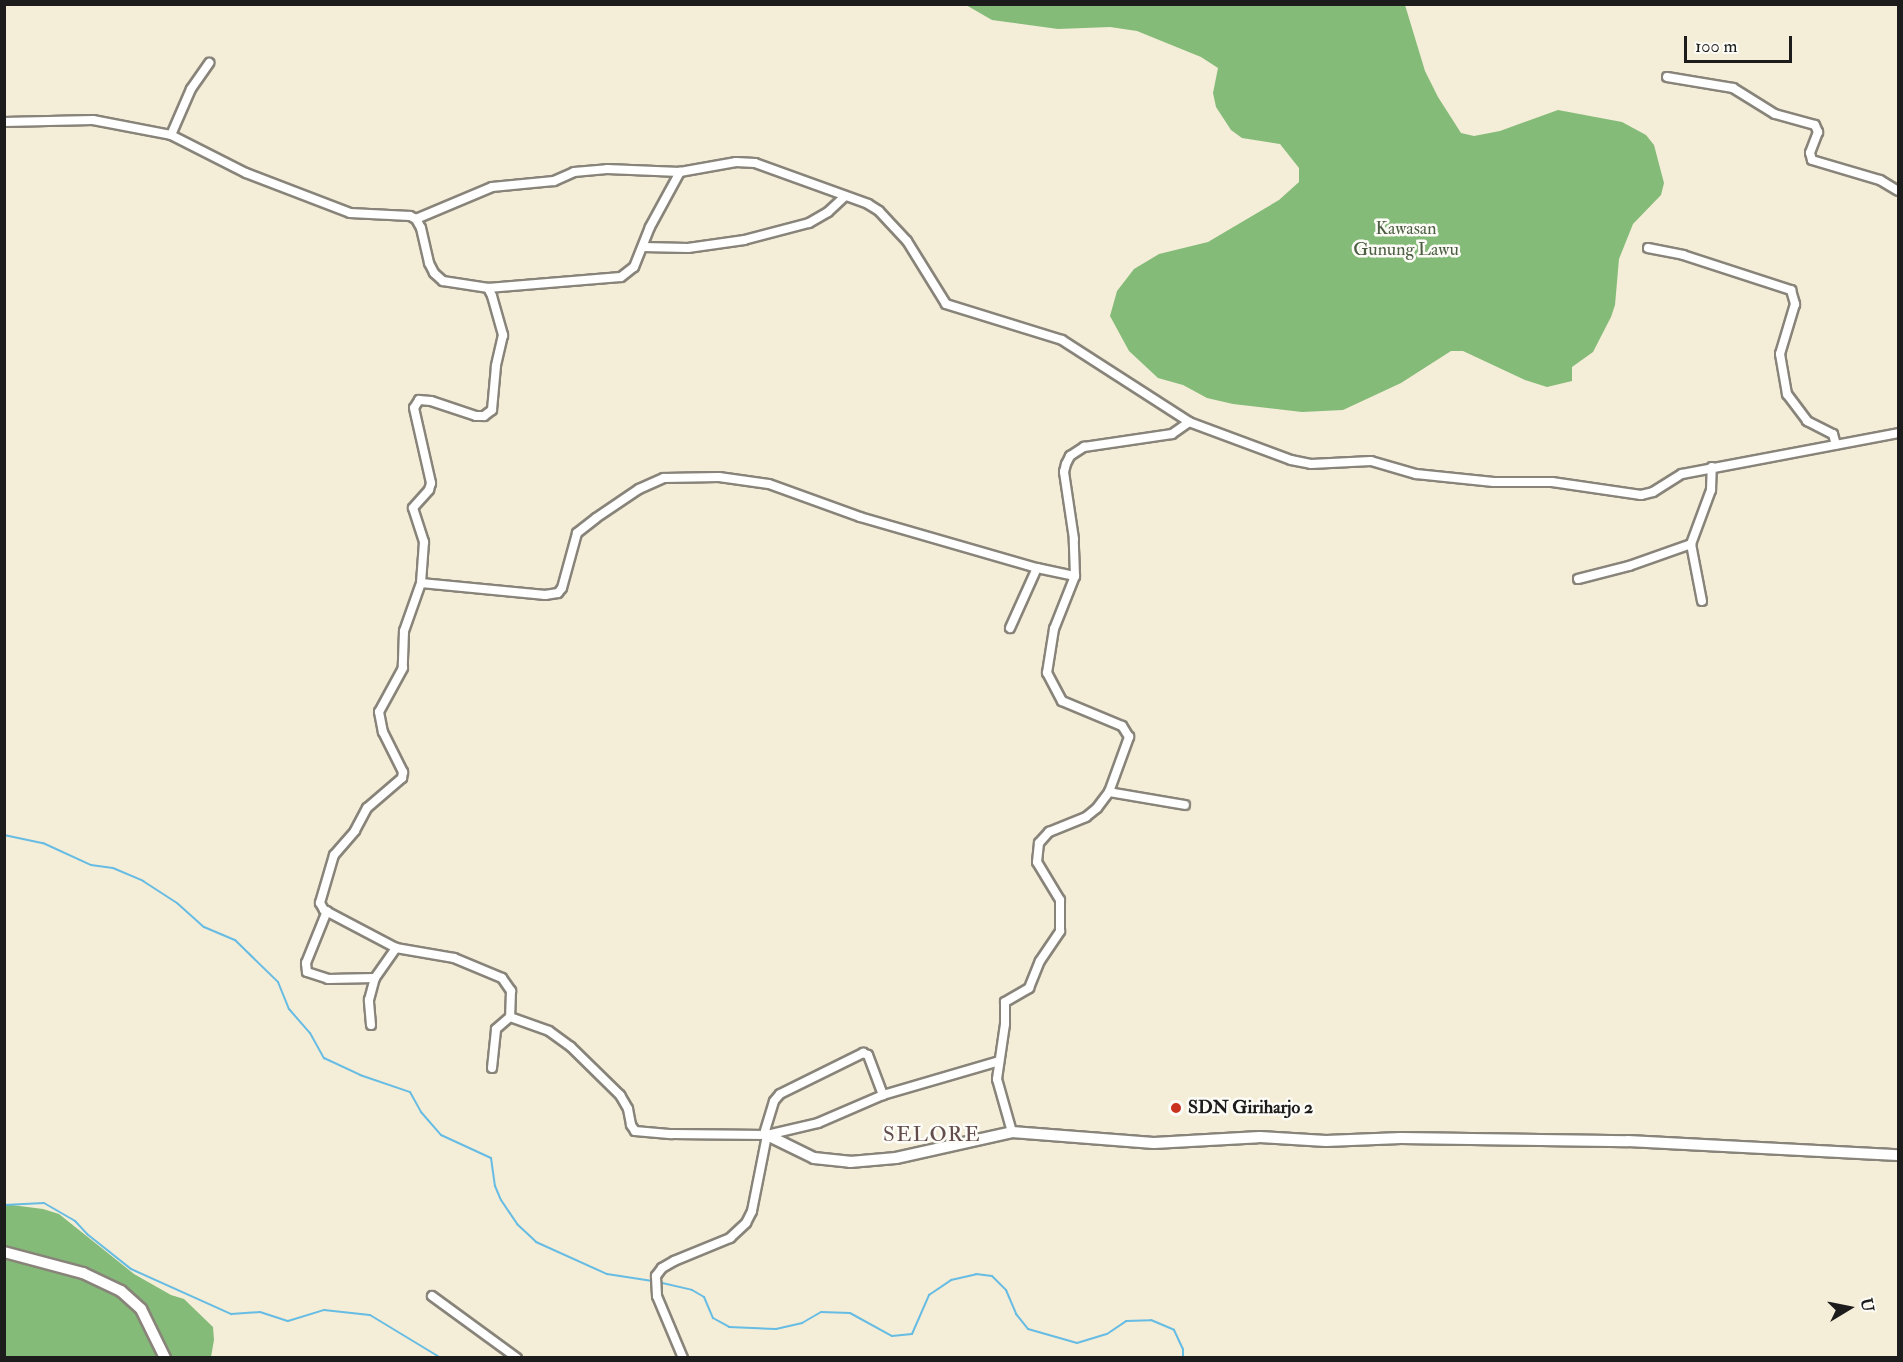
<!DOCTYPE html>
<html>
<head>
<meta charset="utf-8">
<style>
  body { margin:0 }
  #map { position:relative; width:1903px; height:1362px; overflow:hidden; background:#f4edd8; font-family:"IM FELL Double Pica",serif }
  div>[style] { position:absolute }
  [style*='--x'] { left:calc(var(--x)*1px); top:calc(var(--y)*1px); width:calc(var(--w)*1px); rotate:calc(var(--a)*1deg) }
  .forest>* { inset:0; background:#84bb78 }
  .stream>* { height:2px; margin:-1px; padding:0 1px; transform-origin:1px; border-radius:1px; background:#66bce3 }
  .roads { filter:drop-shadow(2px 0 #88847a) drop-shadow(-2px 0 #88847a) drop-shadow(0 2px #88847a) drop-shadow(0 -2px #88847a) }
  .minor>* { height:8px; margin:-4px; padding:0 4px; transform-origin:4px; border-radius:4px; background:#fff }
  .tertiary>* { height:10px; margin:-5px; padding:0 5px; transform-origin:5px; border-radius:5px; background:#fff }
  .dots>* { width:16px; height:16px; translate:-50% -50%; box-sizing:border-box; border:3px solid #fdfcf7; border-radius:50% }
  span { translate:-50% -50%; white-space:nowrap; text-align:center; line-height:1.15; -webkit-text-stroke:5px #fdfcf7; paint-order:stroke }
  .park-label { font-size:18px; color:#4c5f43 }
  .poi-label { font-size:18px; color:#1c1c1c; font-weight:700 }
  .left { translate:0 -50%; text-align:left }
  .quarter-label { font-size:21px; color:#624d4c; letter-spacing:1.5px }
  .frame { position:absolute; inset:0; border:6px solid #1c1c1c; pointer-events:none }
  .north { position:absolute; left:1819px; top:1278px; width:60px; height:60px; -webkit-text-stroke:4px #fdfcf7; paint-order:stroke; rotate:80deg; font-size:16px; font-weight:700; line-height:24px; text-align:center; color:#1c1c1c }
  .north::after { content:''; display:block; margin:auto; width:21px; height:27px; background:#1c1c1c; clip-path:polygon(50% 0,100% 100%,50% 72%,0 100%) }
  .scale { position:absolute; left:1684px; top:36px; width:108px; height:27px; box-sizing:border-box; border:3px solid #1c1c1c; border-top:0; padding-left:8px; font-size:18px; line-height:21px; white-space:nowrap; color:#1c1c1c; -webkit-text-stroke:4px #fdfcf7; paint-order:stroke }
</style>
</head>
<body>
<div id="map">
  <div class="forest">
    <i style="clip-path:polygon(966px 5px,1405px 5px,1425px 71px,1438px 97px,1461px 133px,1474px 136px,1500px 131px,1558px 110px,1622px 122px,1646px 135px,1654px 145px,1664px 183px,1661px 195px,1633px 224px,1619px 259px,1615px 305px,1611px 317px,1593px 352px,1572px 367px,1572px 381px,1547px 387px,1525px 380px,1463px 351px,1451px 351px,1401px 383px,1343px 410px,1302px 412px,1233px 404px,1207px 398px,1183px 385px,1158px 378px,1129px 351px,1110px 316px,1117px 291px,1134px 269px,1159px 254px,1208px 242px,1279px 200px,1299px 182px,1299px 168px,1280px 144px,1242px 138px,1231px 130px,1216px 107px,1213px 93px,1218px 68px,1201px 57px,1137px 31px,1110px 27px,1058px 29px,992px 20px)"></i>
    <i style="clip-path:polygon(4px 1204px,43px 1209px,59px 1214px,134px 1274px,171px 1295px,184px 1299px,213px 1327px,214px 1340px,211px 1357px,5px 1357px)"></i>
  </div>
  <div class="stream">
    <i style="--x:4;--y:835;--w:40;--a:12"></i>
    <i style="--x:43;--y:843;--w:53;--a:24.6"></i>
    <i style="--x:91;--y:865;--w:22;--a:8"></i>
    <i style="--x:113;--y:868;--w:33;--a:23"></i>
    <i style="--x:143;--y:881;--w:40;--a:32.9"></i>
    <i style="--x:177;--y:903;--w:36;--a:42"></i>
    <i style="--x:204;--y:927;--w:34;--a:23"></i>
    <i style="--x:235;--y:940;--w:60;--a:44.3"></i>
    <i style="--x:278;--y:982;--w:29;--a:68"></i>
    <i style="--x:289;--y:1009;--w:32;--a:49"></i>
    <i style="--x:310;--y:1033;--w:29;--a:61"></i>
    <i style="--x:324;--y:1058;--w:40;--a:25"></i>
    <i style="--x:360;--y:1075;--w:53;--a:18.8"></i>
    <i style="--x:410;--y:1092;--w:23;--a:61"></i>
    <i style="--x:421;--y:1112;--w:30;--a:49"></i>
    <i style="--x:441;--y:1135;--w:55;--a:24.7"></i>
    <i style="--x:491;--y:1158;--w:28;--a:82"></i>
    <i style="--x:495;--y:1186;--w:15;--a:67"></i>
    <i style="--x:501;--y:1200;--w:29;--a:56"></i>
    <i style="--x:517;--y:1224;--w:26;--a:43"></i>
    <i style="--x:536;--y:1242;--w:78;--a:24.3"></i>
    <i style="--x:607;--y:1274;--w:46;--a:8.8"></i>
    <i style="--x:4;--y:1205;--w:40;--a:-2.9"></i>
    <i style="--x:44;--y:1203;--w:36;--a:30"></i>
    <i style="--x:75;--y:1221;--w:18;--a:47"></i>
    <i style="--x:87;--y:1234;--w:56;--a:38.5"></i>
    <i style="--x:131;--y:1269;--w:110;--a:24.2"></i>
    <i style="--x:231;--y:1314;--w:29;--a:-4"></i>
    <i style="--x:260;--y:1312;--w:29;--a:18"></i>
    <i style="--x:288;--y:1321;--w:38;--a:-17"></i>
    <i style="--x:324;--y:1310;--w:46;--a:6.2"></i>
    <i style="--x:370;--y:1315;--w:83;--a:31.2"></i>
    <i style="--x:658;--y:1282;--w:35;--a:13"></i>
    <i style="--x:692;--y:1290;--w:14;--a:30"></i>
    <i style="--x:704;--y:1297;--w:23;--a:67"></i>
    <i style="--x:713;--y:1318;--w:18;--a:29"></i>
    <i style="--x:729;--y:1327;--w:47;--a:2.4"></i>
    <i style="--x:776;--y:1329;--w:27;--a:-13"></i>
    <i style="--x:802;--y:1323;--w:22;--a:-30"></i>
    <i style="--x:821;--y:1312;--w:29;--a:2"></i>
    <i style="--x:850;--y:1313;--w:48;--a:28.7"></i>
    <i style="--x:892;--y:1336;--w:20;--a:-6"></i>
    <i style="--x:912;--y:1334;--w:43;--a:-66.4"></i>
    <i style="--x:929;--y:1295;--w:27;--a:-34"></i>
    <i style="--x:951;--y:1280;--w:26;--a:-13"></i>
    <i style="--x:976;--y:1274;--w:16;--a:7"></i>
    <i style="--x:992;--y:1276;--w:20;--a:45"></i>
    <i style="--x:1006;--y:1290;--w:26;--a:67"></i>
    <i style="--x:1016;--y:1314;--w:19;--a:51"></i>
    <i style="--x:1028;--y:1329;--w:51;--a:15.9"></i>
    <i style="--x:1077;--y:1343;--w:31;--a:-17"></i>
    <i style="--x:1107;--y:1334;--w:23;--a:-34"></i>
    <i style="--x:1126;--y:1321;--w:25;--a:-2"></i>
    <i style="--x:1151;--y:1320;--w:25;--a:23"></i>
    <i style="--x:1174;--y:1330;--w:21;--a:65"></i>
    <i style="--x:1183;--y:1349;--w:9;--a:90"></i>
  </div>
  <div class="roads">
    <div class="minor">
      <i style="--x:1667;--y:77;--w:67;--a:9.5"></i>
      <i style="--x:1733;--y:88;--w:49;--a:31.8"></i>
      <i style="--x:1775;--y:114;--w:41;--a:15.4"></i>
      <i style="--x:1815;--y:125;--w:8;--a:67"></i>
      <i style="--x:1818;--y:132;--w:22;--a:111"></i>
      <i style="--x:1810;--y:153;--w:7;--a:74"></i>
      <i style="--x:1812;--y:160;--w:71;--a:16.4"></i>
      <i style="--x:1880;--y:180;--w:21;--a:31"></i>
      <i style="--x:4;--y:122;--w:89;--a:-1.3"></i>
      <i style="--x:93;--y:120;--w:79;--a:10.9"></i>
      <i style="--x:171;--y:135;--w:84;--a:26.9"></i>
      <i style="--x:246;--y:173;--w:111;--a:21"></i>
      <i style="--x:350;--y:213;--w:60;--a:2.9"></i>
      <i style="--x:410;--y:216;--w:7;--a:27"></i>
      <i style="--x:416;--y:219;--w:10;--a:61"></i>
      <i style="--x:421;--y:228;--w:36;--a:77"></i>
      <i style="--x:429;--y:263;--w:11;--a:63"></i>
      <i style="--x:434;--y:273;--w:12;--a:42"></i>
      <i style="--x:443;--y:281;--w:46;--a:8.8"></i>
      <i style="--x:488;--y:288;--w:9;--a:63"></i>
      <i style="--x:492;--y:296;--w:41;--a:74.2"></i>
      <i style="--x:503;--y:335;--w:32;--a:103"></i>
      <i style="--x:496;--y:366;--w:44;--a:95.2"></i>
      <i style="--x:492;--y:410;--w:10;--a:143"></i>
      <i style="--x:484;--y:416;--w:8;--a:180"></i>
      <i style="--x:476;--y:416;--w:47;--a:-161.6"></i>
      <i style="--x:431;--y:401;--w:12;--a:-175"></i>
      <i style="--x:419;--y:400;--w:9;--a:122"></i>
      <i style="--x:414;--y:408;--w:77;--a:77.2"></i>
      <i style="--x:431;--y:483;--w:7;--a:106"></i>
      <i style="--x:429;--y:490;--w:24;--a:132"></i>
      <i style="--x:413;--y:508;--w:36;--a:72"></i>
      <i style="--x:424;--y:542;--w:41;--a:94.2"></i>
      <i style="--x:421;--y:583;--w:51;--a:109.5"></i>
      <i style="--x:404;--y:631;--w:37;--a:92"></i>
      <i style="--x:403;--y:668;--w:50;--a:118.6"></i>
      <i style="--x:379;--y:712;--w:20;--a:79"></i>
      <i style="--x:383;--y:732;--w:45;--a:63.4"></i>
      <i style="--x:403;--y:772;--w:6;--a:99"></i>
      <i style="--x:402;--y:778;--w:46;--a:139.4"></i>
      <i style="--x:367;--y:808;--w:26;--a:118"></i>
      <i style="--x:355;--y:831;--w:32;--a:131"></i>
      <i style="--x:334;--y:855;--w:50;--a:106.3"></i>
      <i style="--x:320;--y:903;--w:8;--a:60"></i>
      <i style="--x:324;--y:910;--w:81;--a:27.8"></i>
      <i style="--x:396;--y:948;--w:59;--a:9.8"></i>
      <i style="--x:454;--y:958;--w:52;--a:22.6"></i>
      <i style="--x:502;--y:978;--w:16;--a:55"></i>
      <i style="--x:511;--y:991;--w:26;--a:92"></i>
      <i style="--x:510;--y:1017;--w:41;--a:19.7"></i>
      <i style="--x:549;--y:1031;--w:27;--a:36"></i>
      <i style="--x:571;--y:1047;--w:69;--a:44.4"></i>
      <i style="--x:620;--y:1095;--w:16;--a:60"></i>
      <i style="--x:628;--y:1109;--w:16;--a:79"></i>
      <i style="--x:631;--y:1125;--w:7;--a:56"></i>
      <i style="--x:635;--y:1131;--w:37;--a:5"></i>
      <i style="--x:672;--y:1134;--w:95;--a:0.6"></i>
      <i style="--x:767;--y:1135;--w:52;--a:-13.2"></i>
      <i style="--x:818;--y:1123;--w:71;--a:-23.3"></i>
      <i style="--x:883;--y:1095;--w:121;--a:-16.3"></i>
      <i style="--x:171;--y:135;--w:50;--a:-66.5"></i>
      <i style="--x:191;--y:89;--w:32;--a:-55"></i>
      <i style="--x:416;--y:219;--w:82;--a:-22.8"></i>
      <i style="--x:492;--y:187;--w:62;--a:-5.5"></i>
      <i style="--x:554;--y:181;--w:22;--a:-24"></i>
      <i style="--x:574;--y:172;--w:33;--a:-5"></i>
      <i style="--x:607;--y:169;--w:73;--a:2.4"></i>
      <i style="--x:680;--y:172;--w:57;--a:-10.1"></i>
      <i style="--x:736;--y:162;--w:19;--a:3"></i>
      <i style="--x:755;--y:163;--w:120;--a:19.9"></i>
      <i style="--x:868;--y:204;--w:13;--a:32"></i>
      <i style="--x:879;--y:211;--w:41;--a:47"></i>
      <i style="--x:907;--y:241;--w:74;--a:58.2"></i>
      <i style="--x:946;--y:304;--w:121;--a:17.2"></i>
      <i style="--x:1062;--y:340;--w:151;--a:32.8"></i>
      <i style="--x:1189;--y:422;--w:109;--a:20.4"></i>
      <i style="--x:1291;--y:460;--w:20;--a:11"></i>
      <i style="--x:1311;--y:464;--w:60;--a:-2.9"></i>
      <i style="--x:1371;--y:461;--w:47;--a:16.1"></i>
      <i style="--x:1416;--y:474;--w:78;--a:5.9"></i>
      <i style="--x:1494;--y:482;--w:58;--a:0"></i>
      <i style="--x:1552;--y:482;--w:90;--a:8.3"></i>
      <i style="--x:1641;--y:495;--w:12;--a:-14"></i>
      <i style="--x:1653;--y:492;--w:34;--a:-32"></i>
      <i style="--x:1682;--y:474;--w:220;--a:-10.7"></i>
      <i style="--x:643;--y:247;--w:45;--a:1.3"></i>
      <i style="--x:688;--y:248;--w:57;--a:-8.1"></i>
      <i style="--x:744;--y:240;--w:67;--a:-14.7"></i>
      <i style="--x:809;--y:223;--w:22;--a:-30"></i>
      <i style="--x:828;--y:212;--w:23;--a:-43"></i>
      <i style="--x:1648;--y:248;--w:36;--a:11"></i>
      <i style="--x:1683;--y:255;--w:114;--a:18"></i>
      <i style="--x:1791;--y:290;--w:15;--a:74"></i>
      <i style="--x:1795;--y:304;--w:52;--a:106.7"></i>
      <i style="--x:1780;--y:354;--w:41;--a:80.1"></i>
      <i style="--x:1787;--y:394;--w:34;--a:53"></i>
      <i style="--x:1807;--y:421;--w:29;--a:27"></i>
      <i style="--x:1833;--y:434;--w:11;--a:75"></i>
      <i style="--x:488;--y:288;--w:133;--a:-4.7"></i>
      <i style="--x:621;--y:277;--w:16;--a:-38"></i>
      <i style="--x:634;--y:267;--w:43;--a:-68.2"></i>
      <i style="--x:650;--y:227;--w:63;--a:-61.4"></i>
      <i style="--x:1691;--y:544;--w:58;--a:79.1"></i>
      <i style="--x:1578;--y:579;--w:53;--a:-14.3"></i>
      <i style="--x:1629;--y:566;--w:66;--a:-19.5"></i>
      <i style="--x:1691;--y:544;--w:58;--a:-69.7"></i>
      <i style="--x:1711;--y:490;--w:23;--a:-88"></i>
      <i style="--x:421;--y:583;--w:125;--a:5.5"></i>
      <i style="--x:545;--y:595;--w:13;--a:-9"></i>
      <i style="--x:558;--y:593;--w:6;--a:-51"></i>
      <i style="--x:562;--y:588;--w:57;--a:-74.7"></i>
      <i style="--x:577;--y:533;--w:24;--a:-38"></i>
      <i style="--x:596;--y:518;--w:52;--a:-34"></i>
      <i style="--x:639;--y:489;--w:27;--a:-24"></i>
      <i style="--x:664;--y:478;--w:55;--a:-1"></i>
      <i style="--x:719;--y:477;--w:50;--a:8"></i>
      <i style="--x:769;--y:484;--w:97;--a:19.9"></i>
      <i style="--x:860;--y:517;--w:184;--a:16.1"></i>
      <i style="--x:1037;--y:568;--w:39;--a:12"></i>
      <i style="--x:1010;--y:628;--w:66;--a:-65.8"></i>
      <i style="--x:1109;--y:792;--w:77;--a:9.7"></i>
      <i style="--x:327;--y:911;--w:56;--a:112"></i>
      <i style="--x:306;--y:963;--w:9;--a:84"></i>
      <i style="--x:307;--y:972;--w:22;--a:18"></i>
      <i style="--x:328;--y:979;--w:47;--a:-1.2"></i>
      <i style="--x:371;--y:1025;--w:25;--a:-95"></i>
      <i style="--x:369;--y:1000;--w:23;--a:-75"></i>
      <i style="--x:375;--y:978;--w:37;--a:-55"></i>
      <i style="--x:492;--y:1068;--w:39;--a:-84"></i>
      <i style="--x:496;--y:1029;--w:18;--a:-41"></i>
      <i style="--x:1012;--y:1132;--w:55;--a:-105.8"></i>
      <i style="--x:997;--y:1079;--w:56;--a:-81.7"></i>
      <i style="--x:1005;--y:1024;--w:22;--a:-90"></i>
      <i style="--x:1005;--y:1002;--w:28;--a:-30"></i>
      <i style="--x:1029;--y:988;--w:29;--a:-68"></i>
      <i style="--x:1040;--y:961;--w:36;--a:-56"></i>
      <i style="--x:1060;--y:931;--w:31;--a:-90"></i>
      <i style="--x:1060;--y:900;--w:44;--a:-121.2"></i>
      <i style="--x:1037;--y:862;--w:19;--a:-84"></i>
      <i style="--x:1039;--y:843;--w:15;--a:-48"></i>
      <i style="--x:1049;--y:832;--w:40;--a:-22"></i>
      <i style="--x:1086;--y:817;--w:14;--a:-39"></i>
      <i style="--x:1097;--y:808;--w:20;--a:-53"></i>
      <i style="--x:1109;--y:792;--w:59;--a:-70"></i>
      <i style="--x:1129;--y:737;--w:13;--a:-122"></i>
      <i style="--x:1122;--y:726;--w:65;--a:-157.4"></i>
      <i style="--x:1062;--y:701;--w:32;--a:-118"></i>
      <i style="--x:1047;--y:673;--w:45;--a:-81"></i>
      <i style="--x:1054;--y:629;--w:57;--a:-68.4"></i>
      <i style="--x:1075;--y:576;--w:37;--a:-92"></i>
      <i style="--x:1074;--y:539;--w:68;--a:-98.5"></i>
      <i style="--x:1064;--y:472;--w:8;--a:-76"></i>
      <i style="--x:1066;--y:464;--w:9;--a:-63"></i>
      <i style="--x:1070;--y:456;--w:17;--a:-33"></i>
      <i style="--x:1084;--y:447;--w:89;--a:-8.4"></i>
      <i style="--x:1172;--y:434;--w:21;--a:-35"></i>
      <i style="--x:764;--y:1134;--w:34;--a:-73"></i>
      <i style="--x:774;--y:1101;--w:9;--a:-49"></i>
      <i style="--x:780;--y:1094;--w:93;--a:-26.3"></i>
      <i style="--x:863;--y:1053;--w:5;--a:22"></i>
      <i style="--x:868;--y:1055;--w:43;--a:69.4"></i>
      <i style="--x:432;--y:1296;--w:105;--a:36.1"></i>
      <i style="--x:683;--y:1358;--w:67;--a:-112.8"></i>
      <i style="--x:657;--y:1296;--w:20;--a:-93"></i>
      <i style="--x:656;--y:1276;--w:10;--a:-53"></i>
      <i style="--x:662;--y:1268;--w:14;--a:-30"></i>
      <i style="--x:674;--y:1261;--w:61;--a:-22.3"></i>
      <i style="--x:730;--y:1238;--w:22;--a:-43"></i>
      <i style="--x:746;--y:1223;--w:13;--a:-63"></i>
      <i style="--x:752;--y:1211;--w:77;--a:-78.8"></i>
    </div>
    <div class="tertiary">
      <i style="--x:767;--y:1135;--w:52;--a:26.1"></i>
      <i style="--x:814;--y:1158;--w:36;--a:6"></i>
      <i style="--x:850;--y:1162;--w:46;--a:-5"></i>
      <i style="--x:896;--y:1158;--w:119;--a:-12.6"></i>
      <i style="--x:1012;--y:1132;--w:142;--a:4.4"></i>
      <i style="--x:1154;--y:1143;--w:106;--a:-3.2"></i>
      <i style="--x:1260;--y:1137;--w:66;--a:3.5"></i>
      <i style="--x:1326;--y:1141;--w:75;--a:-2.3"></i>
      <i style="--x:1401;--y:1138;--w:227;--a:0.8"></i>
      <i style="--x:1628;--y:1141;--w:270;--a:3"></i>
      <i style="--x:4;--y:1252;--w:82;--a:14.9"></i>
      <i style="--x:83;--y:1273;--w:42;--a:25.3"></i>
      <i style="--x:121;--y:1291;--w:27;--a:42"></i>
      <i style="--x:141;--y:1309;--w:55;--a:63.9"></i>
    </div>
  </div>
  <div class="dots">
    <i style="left:1176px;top:1108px;background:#c8321e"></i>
  </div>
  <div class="park-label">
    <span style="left:1406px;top:240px">Kawasan<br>Gunung Lawu</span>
  </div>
  <div class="poi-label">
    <span class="left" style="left:1188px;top:1108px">SDN Giriharjo 2</span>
  </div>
  <div class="quarter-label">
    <span style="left:932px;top:1135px">SELORE</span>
  </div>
  <div class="frame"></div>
  <div class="north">U</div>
  <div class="scale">100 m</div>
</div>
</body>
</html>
